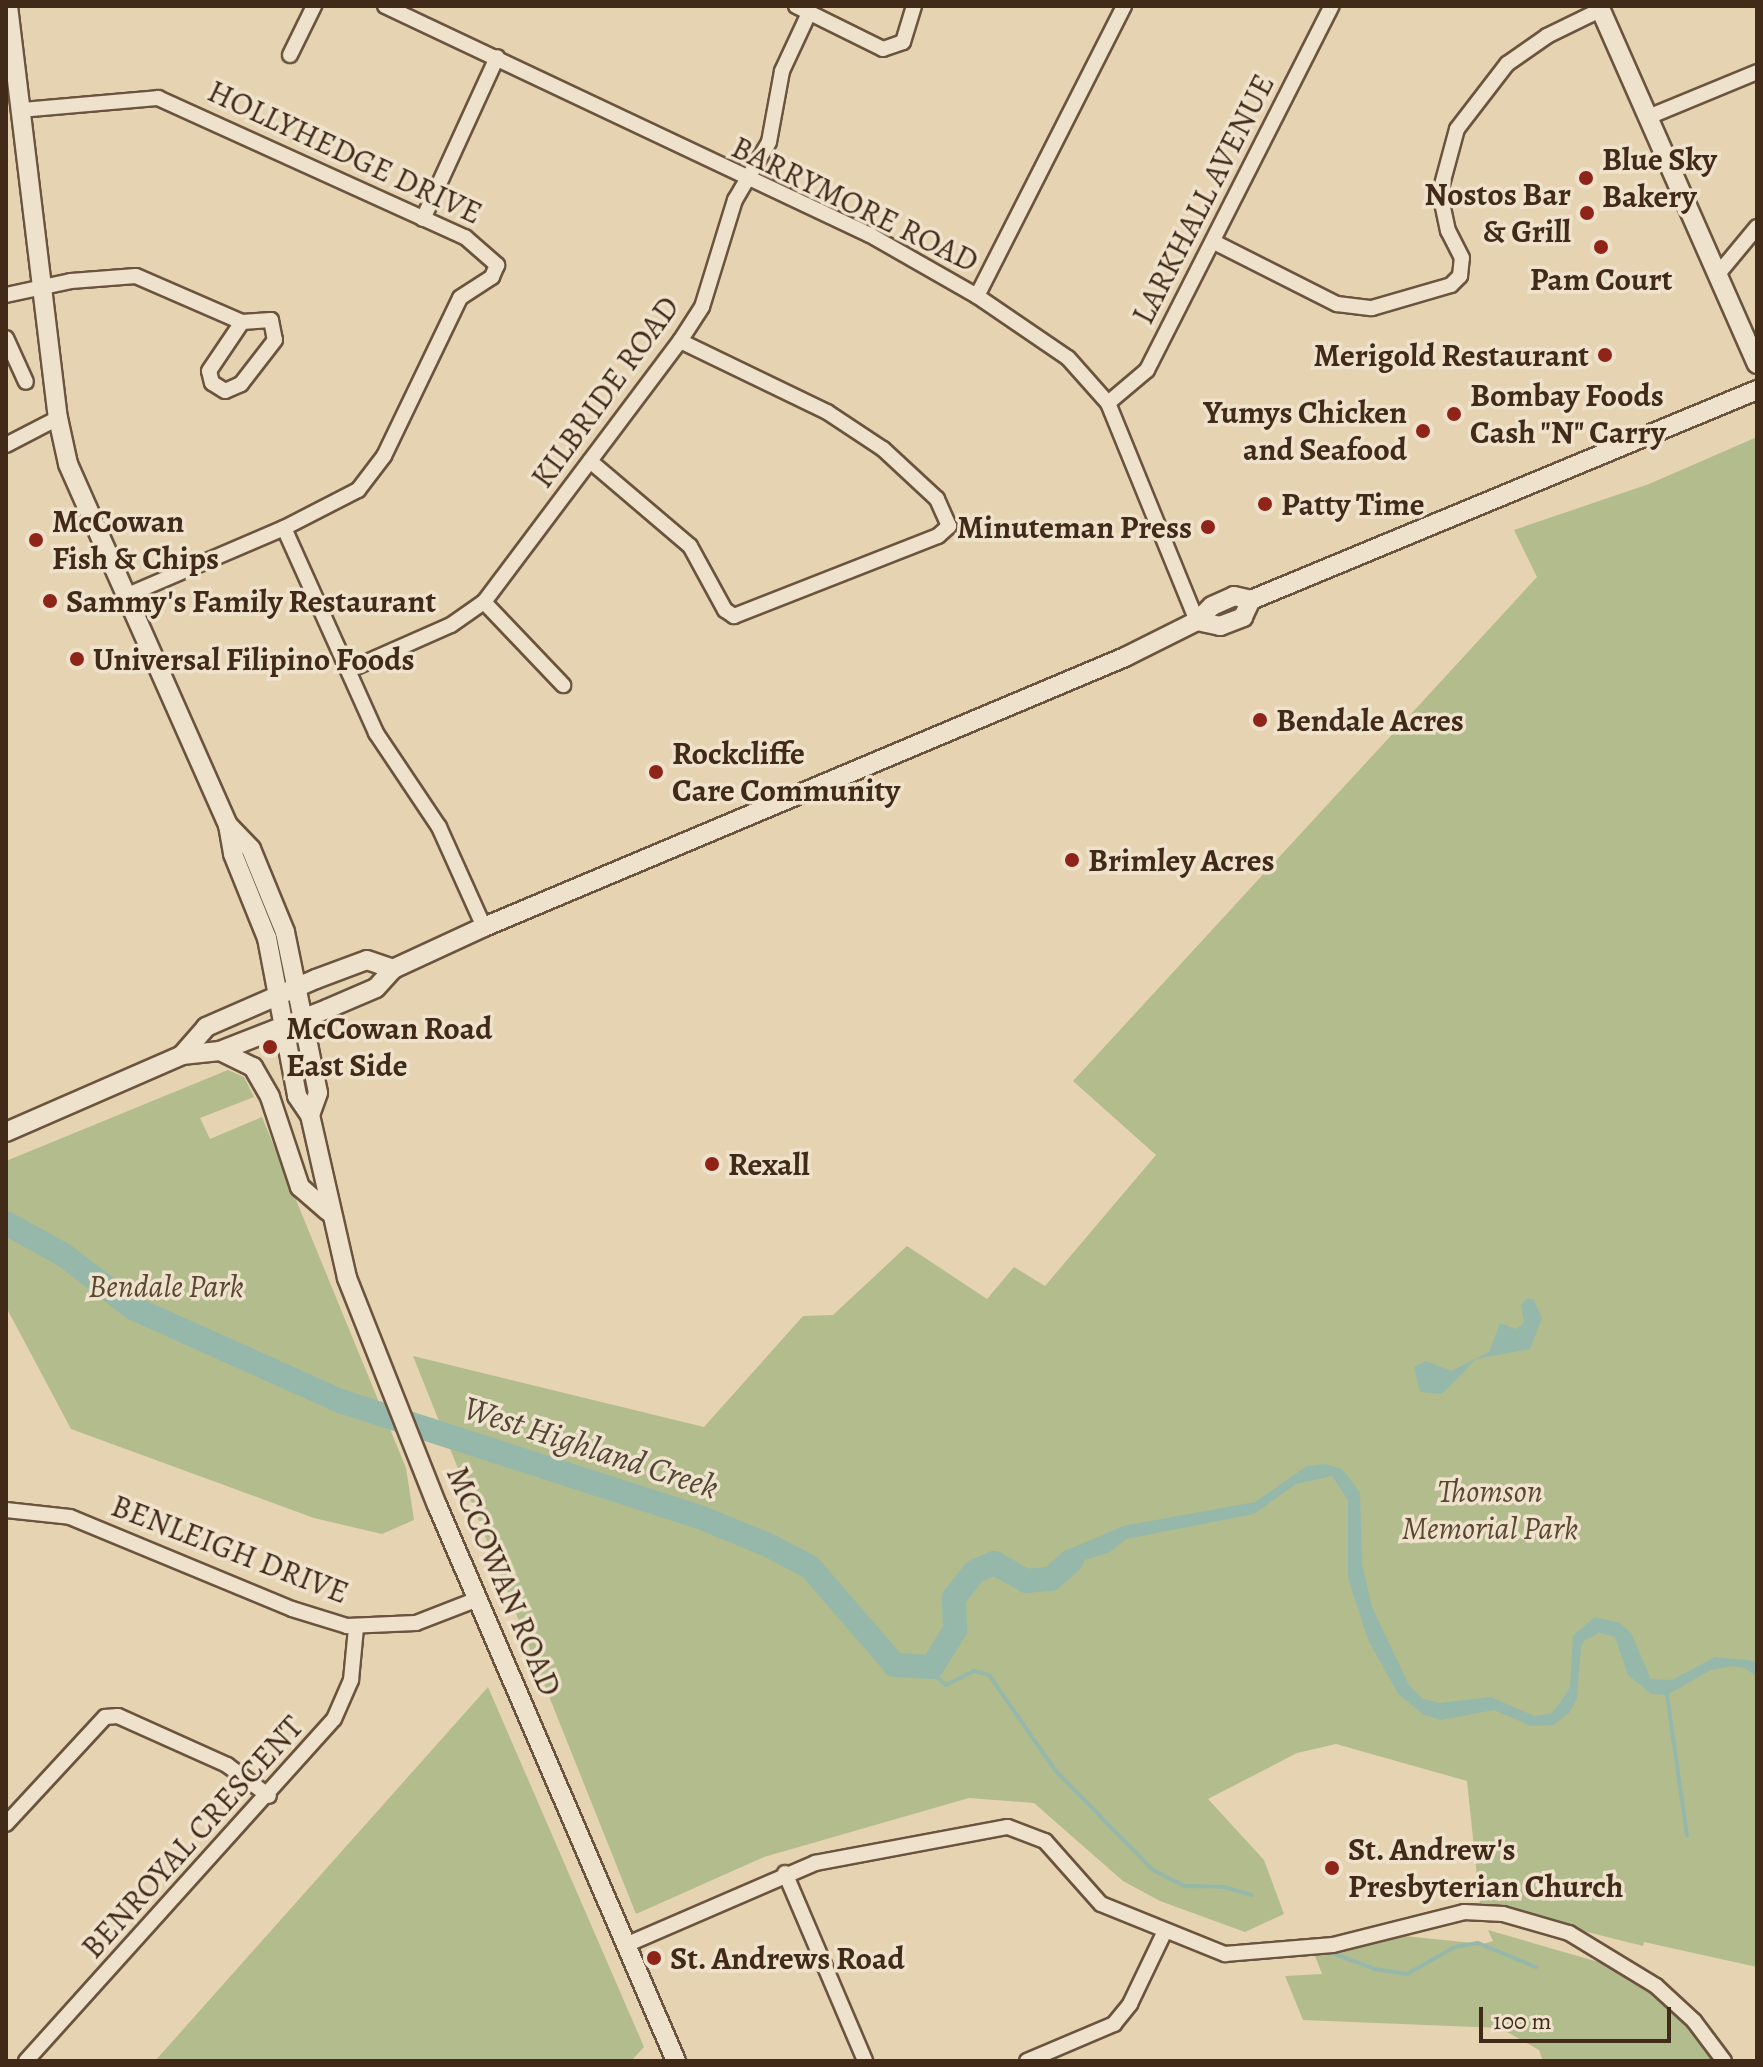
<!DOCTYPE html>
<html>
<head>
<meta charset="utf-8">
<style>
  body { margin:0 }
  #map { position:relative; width:1763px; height:2067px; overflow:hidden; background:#e6d3b1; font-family:Alegreya,serif }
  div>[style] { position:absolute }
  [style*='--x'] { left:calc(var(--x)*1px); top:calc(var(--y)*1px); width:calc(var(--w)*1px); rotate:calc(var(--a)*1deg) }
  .green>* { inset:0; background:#b3bc8d }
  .water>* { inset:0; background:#96b8aa }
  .stream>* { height:4px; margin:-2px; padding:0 2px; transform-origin:2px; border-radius:2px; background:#96b8aa }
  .river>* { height:24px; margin:-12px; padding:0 12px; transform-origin:12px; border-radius:12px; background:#96b8aa }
  .roads { filter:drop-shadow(2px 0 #6b543f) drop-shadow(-2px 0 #6b543f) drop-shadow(0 2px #6b543f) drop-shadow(0 -2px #6b543f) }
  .minor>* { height:14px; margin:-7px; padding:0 7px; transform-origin:7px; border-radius:7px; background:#efe2cc }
  .secondary>* { height:18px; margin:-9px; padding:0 9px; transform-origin:9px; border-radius:9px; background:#efe2cc }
  .dots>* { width:22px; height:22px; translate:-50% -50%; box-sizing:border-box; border:4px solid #efe2cc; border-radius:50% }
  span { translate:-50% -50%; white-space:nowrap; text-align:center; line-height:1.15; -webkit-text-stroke:7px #efe2cc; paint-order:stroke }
  .street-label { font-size:32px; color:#422a19 }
  .poi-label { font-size:32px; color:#422a19; font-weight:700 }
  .left { translate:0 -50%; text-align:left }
  .right { translate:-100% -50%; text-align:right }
  .park-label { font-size:32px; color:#594730; font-style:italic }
  .water-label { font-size:34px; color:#534636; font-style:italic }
  .frame { position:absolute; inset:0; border:8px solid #422a19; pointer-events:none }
  .scale { position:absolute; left:1479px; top:2007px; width:192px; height:36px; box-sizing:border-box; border:4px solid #422a19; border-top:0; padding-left:10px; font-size:24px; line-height:28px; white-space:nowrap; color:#422a19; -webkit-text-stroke:6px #efe2cc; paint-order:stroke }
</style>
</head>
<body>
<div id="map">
  <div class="green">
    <i style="clip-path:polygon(1757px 437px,1757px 1967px,1644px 1942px,1643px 1946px,1480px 1905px,1467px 1781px,1336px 1744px,1297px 1753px,1208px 1799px,1264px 1860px,1284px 1914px,1245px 1932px,1160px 1901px,1123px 1881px,1034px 1803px,969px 1798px,764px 1857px,636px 1914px,413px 1356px,704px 1427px,803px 1316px,833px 1315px,907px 1246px,987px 1299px,1014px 1267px,1045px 1286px,1156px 1155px,1073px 1081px,1537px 577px,1514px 530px,1649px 484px)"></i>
    <i style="clip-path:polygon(228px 1070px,244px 1077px,254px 1097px,200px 1118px,210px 1139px,262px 1117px,406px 1468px,414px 1520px,382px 1534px,314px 1518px,71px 1429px,6px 1307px,6px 1161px)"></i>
    <i style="clip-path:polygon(488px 1687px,644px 2047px,631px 2061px,155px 2061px)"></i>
    <i style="clip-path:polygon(1488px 1930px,1643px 1975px,1724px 2061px,1543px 2061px,1539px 2050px,1500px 2028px,1303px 2020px,1285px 1976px,1322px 1974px,1315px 1956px,1404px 1936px,1483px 1944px,1493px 1941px)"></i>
  </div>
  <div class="water">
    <i style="clip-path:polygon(1527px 1298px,1534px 1300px,1542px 1318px,1530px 1349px,1476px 1359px,1442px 1394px,1420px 1392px,1414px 1367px,1426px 1361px,1451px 1371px,1489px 1352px,1500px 1323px,1516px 1329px,1524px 1323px,1521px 1305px)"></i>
    <i style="clip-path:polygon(1325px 1464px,1342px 1469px,1360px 1492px,1362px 1564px,1372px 1607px,1409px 1685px,1423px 1699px,1440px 1703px,1491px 1697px,1534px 1716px,1554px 1713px,1570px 1687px,1573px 1635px,1595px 1617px,1620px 1623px,1631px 1633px,1651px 1679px,1672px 1680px,1715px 1657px,1755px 1661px,1757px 1671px,1733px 1666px,1711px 1670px,1667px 1695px,1651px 1694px,1628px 1675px,1615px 1637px,1597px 1632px,1587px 1635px,1581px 1647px,1577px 1698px,1570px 1712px,1554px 1725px,1531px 1726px,1494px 1710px,1441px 1720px,1424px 1715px,1398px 1694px,1368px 1640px,1348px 1578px,1348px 1500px,1332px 1476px,1296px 1484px,1254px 1514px,1126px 1539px,1110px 1552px,1072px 1564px,1070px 1549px,1123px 1526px,1255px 1502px,1307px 1466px)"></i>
  </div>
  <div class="stream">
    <i style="--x:1585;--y:1638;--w:13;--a:-27"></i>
    <i style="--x:1745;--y:1666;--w:14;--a:34"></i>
    <i style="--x:928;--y:1669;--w:24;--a:42"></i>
    <i style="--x:946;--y:1685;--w:31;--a:-27"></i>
    <i style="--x:974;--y:1671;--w:16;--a:15"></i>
    <i style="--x:989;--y:1675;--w:116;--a:55.2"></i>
    <i style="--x:1055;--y:1770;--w:140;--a:45.6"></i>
    <i style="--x:1153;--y:1870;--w:36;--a:27"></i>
    <i style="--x:1185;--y:1886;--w:39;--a:1"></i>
    <i style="--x:1224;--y:1887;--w:29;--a:16"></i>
    <i style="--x:1667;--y:1695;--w:142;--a:81.9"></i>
    <i style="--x:1554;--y:1713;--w:17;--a:-50"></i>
    <i style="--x:1327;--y:1951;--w:51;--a:20.6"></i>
    <i style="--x:1375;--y:1969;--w:32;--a:9"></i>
    <i style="--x:1407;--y:1974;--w:55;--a:-29.4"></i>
    <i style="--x:1455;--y:1947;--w:23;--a:-10"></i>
    <i style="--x:1478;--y:1943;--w:63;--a:22.5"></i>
  </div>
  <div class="river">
    <i style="--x:6;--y:1223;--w:66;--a:28.9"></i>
    <i style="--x:64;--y:1255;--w:87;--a:37.5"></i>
    <i style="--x:133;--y:1308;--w:227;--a:24.2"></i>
    <i style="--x:340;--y:1401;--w:375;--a:17.9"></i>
    <i style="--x:697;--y:1516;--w:77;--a:22.2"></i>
    <i style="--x:768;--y:1545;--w:47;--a:27.6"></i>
    <i style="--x:810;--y:1567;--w:130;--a:49.1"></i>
    <i style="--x:895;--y:1665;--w:37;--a:3"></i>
    <i style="--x:932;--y:1667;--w:44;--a:-58.1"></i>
    <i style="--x:955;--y:1630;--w:32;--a:-92"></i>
    <i style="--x:954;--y:1598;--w:33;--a:-52"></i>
    <i style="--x:974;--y:1572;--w:22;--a:-24"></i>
    <i style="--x:994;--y:1563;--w:37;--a:29"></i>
    <i style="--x:1026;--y:1581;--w:25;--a:-5"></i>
    <i style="--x:1051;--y:1579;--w:28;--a:-42"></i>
  </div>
  <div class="roads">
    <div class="minor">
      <i style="--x:385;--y:6;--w:536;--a:25.28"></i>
      <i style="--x:870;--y:235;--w:123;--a:29.7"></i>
      <i style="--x:977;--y:296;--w:110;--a:34.3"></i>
      <i style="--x:1068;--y:358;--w:60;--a:48.4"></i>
      <i style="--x:1108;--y:403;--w:235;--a:67.8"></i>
      <i style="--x:796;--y:6;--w:97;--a:26.3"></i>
      <i style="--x:883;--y:49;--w:21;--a:-19"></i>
      <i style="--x:903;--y:42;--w:38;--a:-73"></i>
      <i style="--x:290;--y:55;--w:55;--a:-63.9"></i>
      <i style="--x:21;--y:110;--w:138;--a:-5"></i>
      <i style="--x:158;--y:98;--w:337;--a:24.4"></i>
      <i style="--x:465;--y:237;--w:43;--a:41.2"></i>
      <i style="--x:497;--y:265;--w:13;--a:113"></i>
      <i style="--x:492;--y:277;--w:38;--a:147"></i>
      <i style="--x:460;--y:298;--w:175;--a:115.7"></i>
      <i style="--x:384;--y:456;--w:43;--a:127.4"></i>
      <i style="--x:358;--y:490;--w:83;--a:152.8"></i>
      <i style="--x:284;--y:528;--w:173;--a:156.8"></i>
      <i style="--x:1648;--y:117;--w:118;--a:-22.4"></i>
      <i style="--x:423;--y:219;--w:178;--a:-65.4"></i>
      <i style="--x:1214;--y:242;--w:138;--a:26.8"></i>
      <i style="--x:1337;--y:304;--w:35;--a:7"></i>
      <i style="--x:1372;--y:308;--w:82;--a:-16.2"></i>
      <i style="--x:1451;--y:285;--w:13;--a:-45"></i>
      <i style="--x:1460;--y:276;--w:18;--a:-84"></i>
      <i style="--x:1462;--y:258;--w:30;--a:-117"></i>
      <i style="--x:1448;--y:231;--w:40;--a:-102"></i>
      <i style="--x:1440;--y:192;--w:65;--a:-74.9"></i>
      <i style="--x:1457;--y:129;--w:82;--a:-52.4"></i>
      <i style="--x:1507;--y:64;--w:49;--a:-35"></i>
      <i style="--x:1547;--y:36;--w:59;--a:-26.1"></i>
      <i style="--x:1718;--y:274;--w:61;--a:-50.3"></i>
      <i style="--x:6;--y:295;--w:66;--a:-12.2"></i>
      <i style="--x:71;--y:281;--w:65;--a:-4.4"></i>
      <i style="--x:136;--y:276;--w:116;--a:23.5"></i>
      <i style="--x:242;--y:322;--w:29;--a:-4"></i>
      <i style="--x:271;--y:320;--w:20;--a:79"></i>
      <i style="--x:275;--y:340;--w:56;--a:127.7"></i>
      <i style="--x:241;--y:384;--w:17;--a:156"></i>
      <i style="--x:225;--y:391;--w:15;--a:-148"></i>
      <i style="--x:212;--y:383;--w:12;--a:-104"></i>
      <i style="--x:209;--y:371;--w:59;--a:-56"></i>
      <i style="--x:977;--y:296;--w:325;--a:-63.1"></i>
      <i style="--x:6;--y:338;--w:48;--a:65.6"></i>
      <i style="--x:1108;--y:403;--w:51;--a:-40.2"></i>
      <i style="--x:1147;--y:370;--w:408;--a:-63.1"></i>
      <i style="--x:6;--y:445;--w:59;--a:-27.4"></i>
      <i style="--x:590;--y:461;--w:131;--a:40.4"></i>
      <i style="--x:690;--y:546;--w:73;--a:61.3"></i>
      <i style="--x:725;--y:610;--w:11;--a:34"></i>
      <i style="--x:734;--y:616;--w:219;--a:-21.4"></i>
      <i style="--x:938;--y:536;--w:15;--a:-42"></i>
      <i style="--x:949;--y:526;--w:30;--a:-114"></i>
      <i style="--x:937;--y:499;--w:74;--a:-137.2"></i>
      <i style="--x:883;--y:449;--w:67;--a:-146.5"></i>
      <i style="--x:827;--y:412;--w:163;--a:-154.2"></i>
      <i style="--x:284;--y:528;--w:225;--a:65.8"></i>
      <i style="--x:376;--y:733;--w:113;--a:56.2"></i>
      <i style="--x:439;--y:827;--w:110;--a:65.8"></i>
      <i style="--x:484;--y:602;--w:115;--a:46.4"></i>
      <i style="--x:349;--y:670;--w:111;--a:-23.8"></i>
      <i style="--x:451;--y:625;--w:40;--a:-34.9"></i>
      <i style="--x:484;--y:602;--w:326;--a:-53.1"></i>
      <i style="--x:680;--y:341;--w:40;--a:-57.1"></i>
      <i style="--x:702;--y:307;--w:112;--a:-72.9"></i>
      <i style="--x:735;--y:200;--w:67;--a:-59.6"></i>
      <i style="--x:769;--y:142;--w:72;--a:-79.6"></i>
      <i style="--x:782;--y:71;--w:64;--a:-65"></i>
      <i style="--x:6;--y:1510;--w:64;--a:6.2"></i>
      <i style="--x:70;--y:1517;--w:240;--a:22.5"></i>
      <i style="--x:292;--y:1609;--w:58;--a:17.2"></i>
      <i style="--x:347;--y:1626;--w:69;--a:-2.5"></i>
      <i style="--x:416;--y:1623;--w:66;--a:-21.2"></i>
      <i style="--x:6;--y:1824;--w:146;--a:-47.2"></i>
      <i style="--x:105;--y:1717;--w:13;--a:-4"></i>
      <i style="--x:118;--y:1716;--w:120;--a:24.2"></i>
      <i style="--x:227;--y:1765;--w:52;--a:36.4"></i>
      <i style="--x:785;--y:1873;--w:204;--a:66.9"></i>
      <i style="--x:628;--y:1944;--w:204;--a:-23.4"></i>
      <i style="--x:815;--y:1863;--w:196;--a:-10.6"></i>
      <i style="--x:1008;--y:1827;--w:40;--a:21"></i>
      <i style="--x:1045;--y:1841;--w:84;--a:48.4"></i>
      <i style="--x:1101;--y:1904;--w:134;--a:22"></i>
      <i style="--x:1225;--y:1954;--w:108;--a:-4.8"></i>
      <i style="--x:1333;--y:1945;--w:135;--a:-14.1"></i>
      <i style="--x:1464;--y:1912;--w:39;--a:3"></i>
      <i style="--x:1503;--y:1914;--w:69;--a:16.1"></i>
      <i style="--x:1569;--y:1933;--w:102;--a:31.3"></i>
      <i style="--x:1656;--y:1986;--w:52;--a:42.6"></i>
      <i style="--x:1694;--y:2021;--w:50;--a:53.1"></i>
      <i style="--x:26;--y:2061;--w:460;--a:-48"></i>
      <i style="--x:334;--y:1719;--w:43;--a:-66.4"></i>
      <i style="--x:351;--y:1680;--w:52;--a:-84.5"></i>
      <i style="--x:1027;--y:2061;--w:95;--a:-23"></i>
      <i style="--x:1114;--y:2024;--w:26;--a:-51"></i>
      <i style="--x:1130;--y:2004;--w:81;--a:-64.4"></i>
    </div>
    <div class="secondary">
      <i style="--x:8;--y:6;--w:415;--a:83.1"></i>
      <i style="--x:58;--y:418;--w:47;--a:77.7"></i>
      <i style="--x:68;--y:464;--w:395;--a:66.1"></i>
      <i style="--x:228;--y:825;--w:29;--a:80"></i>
      <i style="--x:233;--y:854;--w:91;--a:68"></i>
      <i style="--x:267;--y:938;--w:161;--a:79.2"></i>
      <i style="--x:297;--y:1096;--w:23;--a:56"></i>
      <i style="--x:310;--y:1115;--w:167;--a:77.2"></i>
      <i style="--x:347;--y:1278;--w:244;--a:68.4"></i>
      <i style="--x:437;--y:1505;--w:605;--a:66.74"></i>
      <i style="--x:1599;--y:6;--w:391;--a:66.2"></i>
      <i style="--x:1197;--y:621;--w:24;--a:12"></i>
      <i style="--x:1220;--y:626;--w:25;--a:-21"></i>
      <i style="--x:1243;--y:617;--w:19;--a:-65"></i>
      <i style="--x:228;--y:825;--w:33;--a:46"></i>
      <i style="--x:251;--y:849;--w:90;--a:67.7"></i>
      <i style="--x:285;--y:932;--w:164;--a:78.4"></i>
      <i style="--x:318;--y:1093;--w:23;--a:110"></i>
      <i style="--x:220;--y:1051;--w:37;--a:26"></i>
      <i style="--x:253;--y:1067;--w:34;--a:60"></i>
      <i style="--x:270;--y:1097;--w:95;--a:71.6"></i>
      <i style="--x:300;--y:1187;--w:37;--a:41"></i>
      <i style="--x:182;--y:1055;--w:37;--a:-49"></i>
      <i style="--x:206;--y:1027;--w:120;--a:-23.6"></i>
      <i style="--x:316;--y:979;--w:54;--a:-20.4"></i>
      <i style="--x:367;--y:960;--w:28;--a:19"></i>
      <i style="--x:6;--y:1132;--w:192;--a:-23.6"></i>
      <i style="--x:182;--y:1055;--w:38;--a:-6"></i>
      <i style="--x:220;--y:1051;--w:115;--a:-21.4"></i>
      <i style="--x:327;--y:1009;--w:53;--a:-23.2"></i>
      <i style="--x:376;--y:988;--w:25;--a:-48"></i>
      <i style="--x:393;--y:969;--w:100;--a:-24.8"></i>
      <i style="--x:484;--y:927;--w:696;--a:-22.84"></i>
      <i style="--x:1125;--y:657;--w:80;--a:-26.6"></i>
      <i style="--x:1197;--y:621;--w:21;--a:-45"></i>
      <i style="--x:1212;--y:606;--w:24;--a:-24"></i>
      <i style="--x:1234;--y:596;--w:17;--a:13"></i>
      <i style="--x:1251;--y:600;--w:548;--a:-22.54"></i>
    </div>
  </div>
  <div class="dots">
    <i style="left:1586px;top:178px;background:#8f2418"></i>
    <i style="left:1587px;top:213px;background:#8f2418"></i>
    <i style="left:1601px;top:247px;background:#8f2418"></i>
    <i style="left:1605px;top:355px;background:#8f2418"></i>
    <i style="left:1454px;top:414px;background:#8f2418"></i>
    <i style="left:1423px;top:431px;background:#8f2418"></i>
    <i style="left:1265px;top:504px;background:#8f2418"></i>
    <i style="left:1208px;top:527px;background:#8f2418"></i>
    <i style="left:36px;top:540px;background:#8f2418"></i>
    <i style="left:50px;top:601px;background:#8f2418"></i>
    <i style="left:77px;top:659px;background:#8f2418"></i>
    <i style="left:1260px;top:720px;background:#8f2418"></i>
    <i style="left:656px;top:772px;background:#8f2418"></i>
    <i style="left:1072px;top:860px;background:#8f2418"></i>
    <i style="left:270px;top:1047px;background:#8f2418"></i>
    <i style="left:712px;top:1164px;background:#8f2418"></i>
    <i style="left:1332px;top:1868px;background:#8f2418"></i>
    <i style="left:654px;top:1958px;background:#8f2418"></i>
  </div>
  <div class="street-label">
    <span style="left:345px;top:152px;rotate:25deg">HOLLYHEDGE DRIVE</span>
    <span style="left:1203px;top:199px;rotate:-63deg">LARKHALL AVENUE</span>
    <span style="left:855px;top:204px;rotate:26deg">BARRYMORE ROAD</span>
    <span style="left:605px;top:392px;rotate:-54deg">KILBRIDE ROAD</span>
    <span style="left:230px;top:1549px;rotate:21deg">BENLEIGH DRIVE</span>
    <span style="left:504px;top:1581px;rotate:67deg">MCCOWAN ROAD</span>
    <span style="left:192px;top:1837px;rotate:-48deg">BENROYAL CRESCENT</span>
  </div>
  <div class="poi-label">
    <span class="left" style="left:1602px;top:178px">Blue Sky<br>Bakery</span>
    <span class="right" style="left:1571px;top:213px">Nostos Bar<br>&amp; Grill</span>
    <span style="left:1601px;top:279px">Pam Court</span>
    <span class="right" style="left:1589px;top:355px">Merigold Restaurant</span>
    <span class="left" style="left:1470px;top:414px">Bombay Foods<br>Cash "N" Carry</span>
    <span class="right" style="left:1407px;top:431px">Yumys Chicken<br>and Seafood</span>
    <span class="left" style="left:1281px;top:504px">Patty Time</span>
    <span class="left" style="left:52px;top:540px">McCowan<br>Fish &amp; Chips</span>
    <span class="right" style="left:1192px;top:527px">Minuteman Press</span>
    <span class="left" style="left:66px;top:601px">Sammy's Family Restaurant</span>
    <span class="left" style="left:93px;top:659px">Universal Filipino Foods</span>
    <span class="left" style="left:1276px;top:720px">Bendale Acres</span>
    <span class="left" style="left:672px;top:772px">Rockcliffe<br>Care Community</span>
    <span class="left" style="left:1088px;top:860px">Brimley Acres</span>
    <span class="left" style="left:286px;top:1047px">McCowan Road<br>East Side</span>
    <span class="left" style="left:728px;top:1164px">Rexall</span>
    <span class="left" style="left:1348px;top:1868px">St. Andrew's<br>Presbyterian Church</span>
    <span class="left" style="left:670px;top:1958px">St. Andrews Road</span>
  </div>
  <div class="park-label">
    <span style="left:166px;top:1286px">Bendale Park</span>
    <span style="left:1490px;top:1510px">Thomson<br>Memorial Park</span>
  </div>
  <div class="water-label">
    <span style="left:591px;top:1447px;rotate:18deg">West Highland Creek</span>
  </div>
  <div class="frame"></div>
  <div class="scale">100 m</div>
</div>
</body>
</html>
